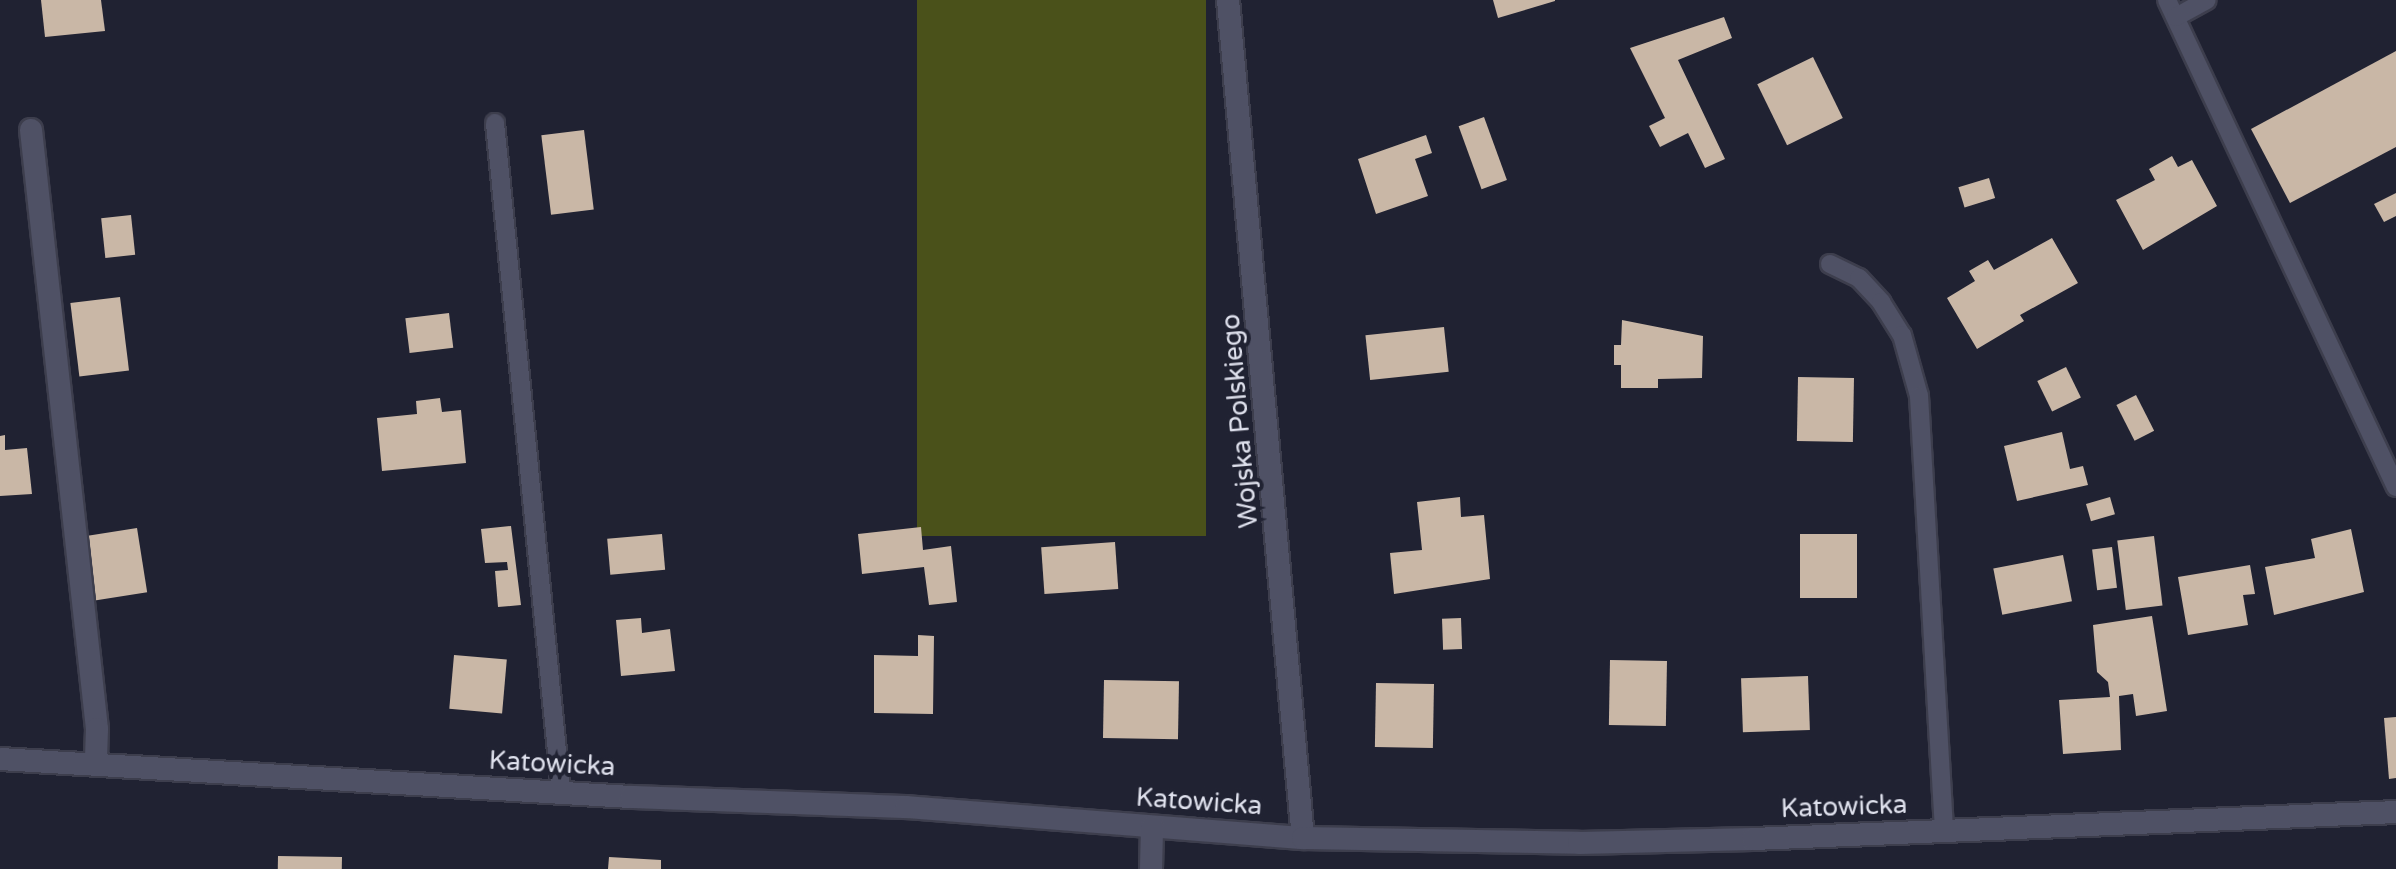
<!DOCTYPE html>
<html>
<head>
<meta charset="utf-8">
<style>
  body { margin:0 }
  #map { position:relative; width:2396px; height:869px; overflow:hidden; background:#202232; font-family:"Varela Round",sans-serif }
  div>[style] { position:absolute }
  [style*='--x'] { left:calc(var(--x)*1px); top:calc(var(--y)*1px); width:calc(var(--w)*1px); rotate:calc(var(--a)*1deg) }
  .green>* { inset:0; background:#4a511a; transform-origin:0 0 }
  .building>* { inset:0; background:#c9b7a6; transform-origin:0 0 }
  .roads { filter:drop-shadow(2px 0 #3d3e4d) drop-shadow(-2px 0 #3d3e4d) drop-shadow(0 2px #3d3e4d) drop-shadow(0 -2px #3d3e4d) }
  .service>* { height:18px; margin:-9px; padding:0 9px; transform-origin:9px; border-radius:9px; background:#4f5165 }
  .minor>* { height:22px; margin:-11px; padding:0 11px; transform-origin:11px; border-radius:11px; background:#4f5165 }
  .tertiary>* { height:22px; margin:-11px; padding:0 11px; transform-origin:11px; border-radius:11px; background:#4f5165 }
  span { translate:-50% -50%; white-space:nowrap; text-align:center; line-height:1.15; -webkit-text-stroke:8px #202232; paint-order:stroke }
  .street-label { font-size:26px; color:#dfe1ed }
</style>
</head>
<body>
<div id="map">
  <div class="green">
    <i style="left:917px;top:0;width:289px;height:536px"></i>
  </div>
  <div class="building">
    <i style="clip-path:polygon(41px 0,101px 0,105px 31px,45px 37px)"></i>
    <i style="clip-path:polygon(1493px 0,1555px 0,1555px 1px,1498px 18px)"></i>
    <i style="clip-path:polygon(1724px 17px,1732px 38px,1678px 60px,1725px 159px,1705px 168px,1688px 133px,1660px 147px,1649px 126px,1665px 118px,1630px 48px)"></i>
    <i style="clip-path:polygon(2396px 51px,2396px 147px,2290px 203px,2251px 129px)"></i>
    <i style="left:1813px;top:57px;width:68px;height:62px;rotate:64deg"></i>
    <i style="left:1484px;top:117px;width:67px;height:27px;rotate:70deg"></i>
    <i style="left:584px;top:130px;width:80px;height:43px;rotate:83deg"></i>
    <i style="clip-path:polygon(1426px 135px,1432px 153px,1415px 159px,1428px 196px,1376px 214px,1358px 159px)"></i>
    <i style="clip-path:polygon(2172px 156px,2178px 167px,2192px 160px,2217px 206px,2143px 250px,2116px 200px,2155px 180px,2149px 169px)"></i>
    <i style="left:1989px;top:178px;width:21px;height:32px;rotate:73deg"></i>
    <i style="clip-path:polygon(2396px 193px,2396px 216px,2384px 222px,2374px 204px)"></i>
    <i style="left:131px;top:215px;width:40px;height:30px;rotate:84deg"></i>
    <i style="clip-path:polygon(2052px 238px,2078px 283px,2020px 315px,2024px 321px,1977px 349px,1947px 298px,1975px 281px,1969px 271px,1988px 260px,1994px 270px)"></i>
    <i style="left:120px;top:297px;width:74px;height:50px;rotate:83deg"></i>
    <i style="left:449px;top:313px;width:35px;height:44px;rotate:83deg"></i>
    <i style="clip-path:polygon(1622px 320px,1703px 336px,1702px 378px,1658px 379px,1658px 388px,1621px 388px,1621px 365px,1614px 365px,1614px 345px,1621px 345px)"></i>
    <i style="left:1444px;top:327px;width:45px;height:79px;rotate:84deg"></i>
    <i style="left:2066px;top:367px;width:34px;height:32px;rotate:64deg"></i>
    <i style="left:1798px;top:377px;width:56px;height:64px;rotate:1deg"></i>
    <i style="left:2136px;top:395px;width:40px;height:22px;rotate:63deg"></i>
    <i style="clip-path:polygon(440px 398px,442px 412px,461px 410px,466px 463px,382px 471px,377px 418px,417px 414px,416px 401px)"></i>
    <i style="clip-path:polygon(2062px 432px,2070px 469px,2083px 466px,2088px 485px,2017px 501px,2004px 446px)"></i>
    <i style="clip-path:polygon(5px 435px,5px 450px,27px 448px,32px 494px,0 496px,0 436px)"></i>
    <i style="clip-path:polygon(1460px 497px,1461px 517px,1484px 515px,1490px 579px,1394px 594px,1390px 553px,1422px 550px,1417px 502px)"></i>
    <i style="left:2110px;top:497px;width:18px;height:25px;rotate:74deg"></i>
    <i style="clip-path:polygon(511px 526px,521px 605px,498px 607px,495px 571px,508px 570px,507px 562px,485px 563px,481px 529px)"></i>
    <i style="clip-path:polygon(921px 527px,923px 550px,951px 546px,957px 602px,929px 605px,924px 567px,862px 574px,858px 534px)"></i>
    <i style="left:137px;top:528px;width:65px;height:53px;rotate:81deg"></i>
    <i style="clip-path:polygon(2351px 529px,2364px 592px,2274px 615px,2265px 567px,2315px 558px,2311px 539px)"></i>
    <i style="left:662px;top:534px;width:36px;height:55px;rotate:85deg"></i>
    <i style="left:1800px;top:534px;width:57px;height:64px"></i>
    <i style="left:2154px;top:536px;width:70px;height:37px;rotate:83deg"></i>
    <i style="left:1115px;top:542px;width:47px;height:74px;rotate:86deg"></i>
    <i style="left:2112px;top:547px;width:41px;height:20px;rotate:83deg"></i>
    <i style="left:2063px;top:555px;width:47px;height:71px;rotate:79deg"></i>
    <i style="clip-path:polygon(2250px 565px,2255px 594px,2243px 595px,2248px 625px,2188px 635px,2178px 577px)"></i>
    <i style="clip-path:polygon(2152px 616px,2167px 711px,2136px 716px,2133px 694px,2119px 696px,2121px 750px,2063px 754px,2059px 700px,2110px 697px,2108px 682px,2097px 672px,2093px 625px)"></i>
    <i style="clip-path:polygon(641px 618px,642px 633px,670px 629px,675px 671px,621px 676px,616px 620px)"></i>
    <i style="left:1461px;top:618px;width:31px;height:19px;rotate:88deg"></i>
    <i style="clip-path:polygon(918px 635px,934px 636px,933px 714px,874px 713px,874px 655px,918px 656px)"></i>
    <i style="left:454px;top:655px;width:53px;height:54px;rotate:5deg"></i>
    <i style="left:1610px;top:660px;width:57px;height:65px;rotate:1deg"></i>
    <i style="left:1808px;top:676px;width:54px;height:67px;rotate:88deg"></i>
    <i style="left:1104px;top:680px;width:75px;height:58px;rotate:1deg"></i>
    <i style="left:1376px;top:683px;width:58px;height:64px;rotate:1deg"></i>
    <i style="clip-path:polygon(2396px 717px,2396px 778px,2389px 779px,2384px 718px)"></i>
    <i style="left:278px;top:856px;width:64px;height:13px;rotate:1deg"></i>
    <i style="clip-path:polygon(609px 857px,661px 860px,661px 869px,608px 869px)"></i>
  </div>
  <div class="roads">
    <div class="service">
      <i style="--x:2167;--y:0;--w:538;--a:64.82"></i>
      <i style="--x:2176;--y:17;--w:35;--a:-29"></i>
      <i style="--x:495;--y:123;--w:673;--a:84.37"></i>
      <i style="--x:1830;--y:264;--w:32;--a:26"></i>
      <i style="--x:1859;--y:278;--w:33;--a:47"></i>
      <i style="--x:1881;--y:302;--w:39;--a:58"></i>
      <i style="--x:1902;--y:335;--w:63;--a:74.4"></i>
      <i style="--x:1919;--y:396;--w:437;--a:86.7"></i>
    </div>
    <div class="minor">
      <i style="--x:31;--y:130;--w:603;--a:83.71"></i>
      <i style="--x:97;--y:729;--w:35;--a:92"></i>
      <i style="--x:0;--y:759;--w:632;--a:3.45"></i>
      <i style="--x:631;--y:797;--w:275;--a:2.1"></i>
      <i style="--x:906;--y:807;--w:398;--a:4.5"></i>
      <i style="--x:1151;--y:869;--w:42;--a:-88.6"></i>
    </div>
    <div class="tertiary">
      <i style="--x:1228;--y:0;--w:841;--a:84.89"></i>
      <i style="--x:1303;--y:838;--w:276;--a:1"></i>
      <i style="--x:1579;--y:843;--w:174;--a:-1.3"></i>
      <i style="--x:1753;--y:839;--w:644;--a:-2.4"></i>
    </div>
  </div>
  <div class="street-label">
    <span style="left:1240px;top:421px;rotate:-95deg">Wojska Polskiego</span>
    <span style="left:552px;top:764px;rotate:3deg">Katowicka</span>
    <span style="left:1199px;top:802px;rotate:4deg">Katowicka</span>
    <span style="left:1844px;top:807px;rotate:-2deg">Katowicka</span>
  </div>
</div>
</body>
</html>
